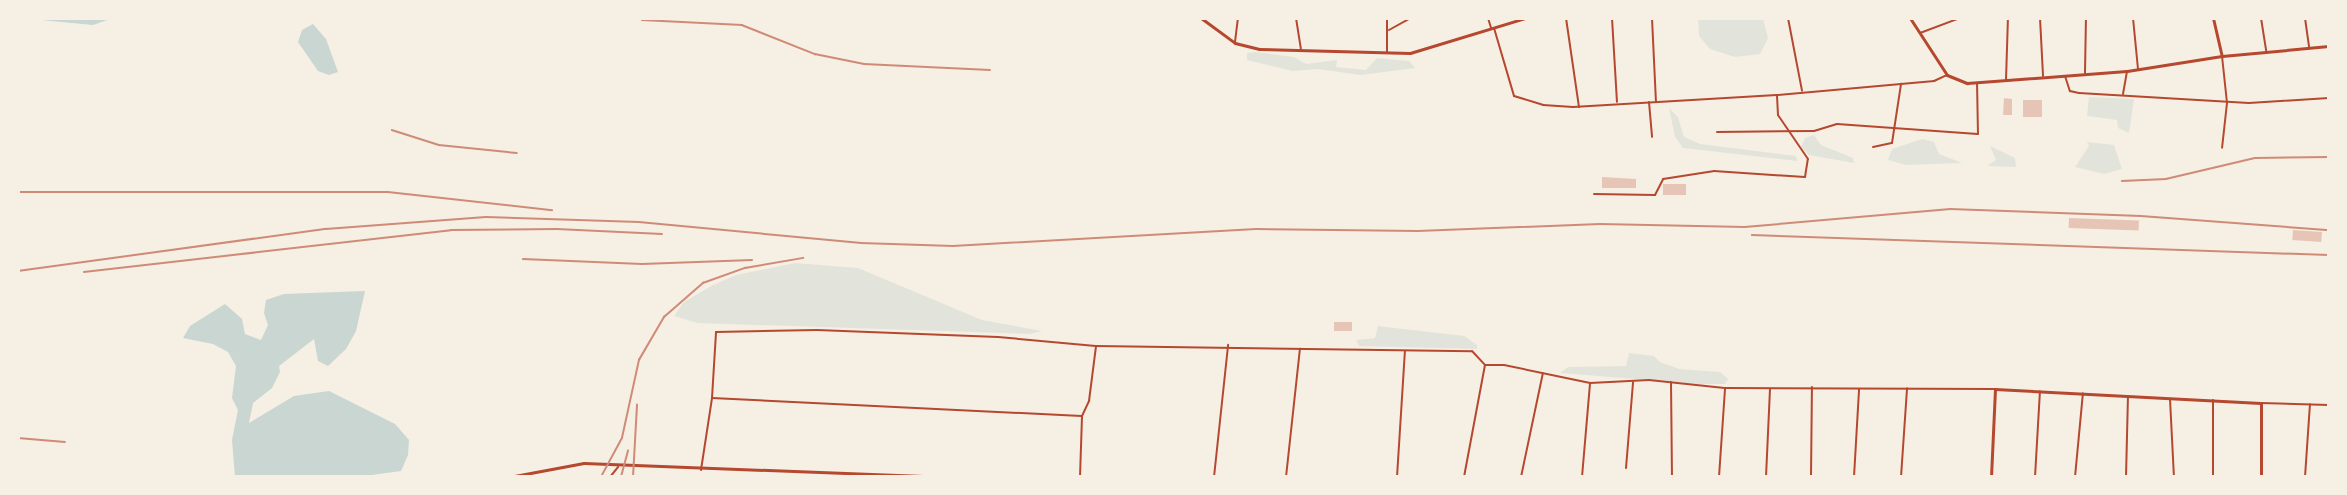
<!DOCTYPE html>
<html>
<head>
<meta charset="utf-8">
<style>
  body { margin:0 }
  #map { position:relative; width:2347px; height:495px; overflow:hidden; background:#f6efe4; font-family:"DejaVu Sans",sans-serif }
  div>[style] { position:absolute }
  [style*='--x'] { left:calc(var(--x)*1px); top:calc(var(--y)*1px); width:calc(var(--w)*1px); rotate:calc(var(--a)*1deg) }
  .green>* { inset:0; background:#e2e4dc }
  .water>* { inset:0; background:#c9d6d2 }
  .building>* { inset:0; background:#e6c5b7; transform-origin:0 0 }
  .minor>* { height:2px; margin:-1px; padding:0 1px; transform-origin:1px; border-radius:1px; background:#b5482f }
  .tertiary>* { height:3px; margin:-1.5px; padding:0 1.5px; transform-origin:1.5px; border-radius:1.5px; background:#b5482f }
  .secondary>* { height:3px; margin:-1.5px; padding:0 1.5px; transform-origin:1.5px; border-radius:1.5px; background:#b5482f }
  .rail>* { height:1.5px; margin:-0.75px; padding:0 0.75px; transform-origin:0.75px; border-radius:0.75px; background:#cf8b77 }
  span { translate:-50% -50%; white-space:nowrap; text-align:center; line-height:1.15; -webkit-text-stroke:4.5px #f6efe4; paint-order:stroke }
  .frame { position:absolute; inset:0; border:20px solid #f6efe4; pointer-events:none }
</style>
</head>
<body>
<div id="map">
  <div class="green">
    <i style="clip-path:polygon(1698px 18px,1763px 18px,1768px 38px,1760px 54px,1735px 57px,1710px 49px,1699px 36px)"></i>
    <i style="clip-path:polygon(1256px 52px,1294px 57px,1306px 64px,1337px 60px,1336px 67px,1366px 70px,1377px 58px,1409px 61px,1415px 68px,1361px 75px,1318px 69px,1293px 71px,1247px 60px,1247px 53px)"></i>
    <i style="clip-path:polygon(2089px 97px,2134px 99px,2129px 133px,2118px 128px,2117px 120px,2087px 116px)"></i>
    <i style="clip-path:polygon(1669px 108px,1678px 117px,1684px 137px,1700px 144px,1796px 156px,1797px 161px,1683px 148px,1675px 137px)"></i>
    <i style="clip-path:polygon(1814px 135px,1821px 145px,1853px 158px,1854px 163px,1809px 155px,1801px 147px,1805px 138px)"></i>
    <i style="clip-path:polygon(1922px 139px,1934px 142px,1939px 154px,1962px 163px,1906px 165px,1888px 160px,1892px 149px)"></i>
    <i style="clip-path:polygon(2087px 142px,2114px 145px,2122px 169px,2104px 174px,2075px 167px,2089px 146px)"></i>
    <i style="clip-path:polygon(1990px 146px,2015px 158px,2016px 167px,1987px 166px,1996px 160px)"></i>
    <i style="clip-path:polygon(795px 263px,858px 268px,982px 320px,1042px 331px,1030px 334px,698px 323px,674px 316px,684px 302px,713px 285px,736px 275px)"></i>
    <i style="clip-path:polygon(1378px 326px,1464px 336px,1477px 345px,1477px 349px,1359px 346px,1356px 340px,1375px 338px)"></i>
    <i style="clip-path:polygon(1629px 353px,1654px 356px,1660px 362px,1679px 369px,1720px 372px,1728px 379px,1725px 384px,1699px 384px,1560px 373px,1568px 367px,1626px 366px)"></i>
  </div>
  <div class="water">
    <i style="clip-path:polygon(20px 18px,113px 18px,93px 25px)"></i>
    <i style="clip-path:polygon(313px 24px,326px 39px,338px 72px,329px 75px,318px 71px,298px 42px,302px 30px)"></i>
    <i style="clip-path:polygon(365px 291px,356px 331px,346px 349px,328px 366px,318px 361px,314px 339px,279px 366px,280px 372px,272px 388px,253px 403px,249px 423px,294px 396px,329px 391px,395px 424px,409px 440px,408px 455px,401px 471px,357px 477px,235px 477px,232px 440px,238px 410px,232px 398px,236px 366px,228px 352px,213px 344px,183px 338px,190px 326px,225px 304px,242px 319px,245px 334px,261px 340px,268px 325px,264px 313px,266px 300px,284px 294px)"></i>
  </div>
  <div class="building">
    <i style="clip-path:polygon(2004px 98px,2012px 99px,2012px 115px,2003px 115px)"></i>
    <i style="left:2023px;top:100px;width:19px;height:17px"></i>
    <i style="clip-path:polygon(1602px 177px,1636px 179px,1636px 188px,1602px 188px)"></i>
    <i style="left:1663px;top:184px;width:23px;height:11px"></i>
    <i style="left:2069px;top:218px;width:70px;height:10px;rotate:2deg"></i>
    <i style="left:2293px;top:230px;width:29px;height:10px;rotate:4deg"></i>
    <i style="left:1334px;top:322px;width:18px;height:9px"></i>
  </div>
  <div class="minor">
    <i style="--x:1296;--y:18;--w:31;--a:81"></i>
    <i style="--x:1488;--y:18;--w:10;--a:73"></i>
    <i style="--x:1566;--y:18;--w:90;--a:81.7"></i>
    <i style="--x:1612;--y:18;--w:84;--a:86.6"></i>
    <i style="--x:1652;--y:18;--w:84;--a:87.3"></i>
    <i style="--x:1788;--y:18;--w:74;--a:79.1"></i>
    <i style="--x:2040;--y:18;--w:58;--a:87"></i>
    <i style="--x:2133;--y:18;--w:51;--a:84.4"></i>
    <i style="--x:2261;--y:18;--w:33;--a:81"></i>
    <i style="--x:2305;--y:18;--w:29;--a:82"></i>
    <i style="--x:1494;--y:28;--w:71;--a:73.6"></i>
    <i style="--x:1514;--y:96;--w:30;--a:17"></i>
    <i style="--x:1543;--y:105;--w:30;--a:4"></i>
    <i style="--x:1573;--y:107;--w:204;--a:-3.4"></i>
    <i style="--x:1777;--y:95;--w:158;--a:-5.1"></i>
    <i style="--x:1934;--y:81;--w:14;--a:-25"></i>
    <i style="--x:1389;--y:30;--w:25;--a:-29"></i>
    <i style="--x:1920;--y:33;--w:43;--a:-20.6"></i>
    <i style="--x:1235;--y:42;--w:24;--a:-83"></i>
    <i style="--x:1387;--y:52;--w:34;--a:-90"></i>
    <i style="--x:2222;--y:56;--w:47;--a:83.9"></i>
    <i style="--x:2227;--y:103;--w:45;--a:96.3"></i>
    <i style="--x:2085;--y:73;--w:55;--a:-89"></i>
    <i style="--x:2065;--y:76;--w:16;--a:72"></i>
    <i style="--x:2070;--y:91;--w:9;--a:13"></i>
    <i style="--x:2079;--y:93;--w:170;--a:3.4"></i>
    <i style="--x:2249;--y:103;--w:80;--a:-3.6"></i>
    <i style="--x:2006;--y:80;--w:62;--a:-88.2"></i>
    <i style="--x:2123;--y:94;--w:23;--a:-80"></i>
    <i style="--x:1649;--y:102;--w:35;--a:85"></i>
    <i style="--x:1717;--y:132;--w:97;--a:-0.6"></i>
    <i style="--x:1814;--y:131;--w:24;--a:-17"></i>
    <i style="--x:1837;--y:124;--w:141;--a:4.1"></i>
    <i style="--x:1978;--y:134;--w:51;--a:-91.1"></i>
    <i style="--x:1873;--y:147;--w:19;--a:-12"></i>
    <i style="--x:1892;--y:143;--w:60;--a:-81.3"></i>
    <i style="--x:1594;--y:194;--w:61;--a:0.9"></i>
    <i style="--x:1655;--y:195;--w:18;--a:-63"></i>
    <i style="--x:1663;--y:179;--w:52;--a:-8.9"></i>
    <i style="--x:1714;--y:171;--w:91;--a:3.8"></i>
    <i style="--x:1805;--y:177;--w:18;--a:-81"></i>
    <i style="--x:1808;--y:159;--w:53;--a:-124.3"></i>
    <i style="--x:1778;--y:115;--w:20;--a:-93"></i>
    <i style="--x:1671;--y:382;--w:95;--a:89.4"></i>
    <i style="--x:712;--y:398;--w:370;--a:2.8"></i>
    <i style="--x:2170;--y:399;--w:78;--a:87.1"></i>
    <i style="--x:2213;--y:400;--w:77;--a:90"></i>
    <i style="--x:2261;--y:403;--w:68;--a:1.7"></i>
    <i style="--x:1626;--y:468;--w:86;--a:-85.3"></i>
    <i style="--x:701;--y:470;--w:73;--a:-81.3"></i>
    <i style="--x:712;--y:398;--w:66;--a:-86.5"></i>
    <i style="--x:716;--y:332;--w:101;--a:-1.1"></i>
    <i style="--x:817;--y:330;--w:181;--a:2.2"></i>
    <i style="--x:998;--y:337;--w:98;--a:5.2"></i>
    <i style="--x:1096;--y:346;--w:376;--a:0.8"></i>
    <i style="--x:1472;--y:351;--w:19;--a:47"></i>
    <i style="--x:1485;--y:365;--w:19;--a:0"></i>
    <i style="--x:1504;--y:365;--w:88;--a:11.8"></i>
    <i style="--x:1590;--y:383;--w:59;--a:-2.9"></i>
    <i style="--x:1649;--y:380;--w:76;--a:6"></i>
    <i style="--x:1725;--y:388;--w:270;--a:0.2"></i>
    <i style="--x:610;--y:477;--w:13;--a:-51"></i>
    <i style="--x:1080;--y:477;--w:61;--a:-88.1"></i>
    <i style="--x:1082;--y:416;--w:17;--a:-65"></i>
    <i style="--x:1089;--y:401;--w:55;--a:-82.7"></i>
    <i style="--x:1214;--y:477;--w:133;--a:-83.9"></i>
    <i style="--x:1286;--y:477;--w:129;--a:-83.8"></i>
    <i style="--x:1397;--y:477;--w:126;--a:-86.4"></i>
    <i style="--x:1464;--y:477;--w:114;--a:-79.4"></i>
    <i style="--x:1521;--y:477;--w:106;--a:-78.1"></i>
    <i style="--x:1582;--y:477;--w:93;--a:-85.1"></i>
    <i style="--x:1719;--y:477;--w:89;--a:-86.1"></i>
    <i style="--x:1766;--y:477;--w:88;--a:-87.4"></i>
    <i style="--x:1811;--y:477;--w:90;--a:-89.4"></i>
    <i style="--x:1854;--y:477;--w:88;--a:-86.7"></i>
    <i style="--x:1901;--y:477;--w:89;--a:-86.1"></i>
    <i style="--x:2035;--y:477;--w:86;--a:-86.7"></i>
    <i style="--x:2075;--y:477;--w:84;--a:-84.6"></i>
    <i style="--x:2126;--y:477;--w:81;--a:-88.6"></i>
    <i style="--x:2305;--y:477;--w:73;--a:-86.1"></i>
  </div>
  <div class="tertiary">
    <i style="--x:1201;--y:18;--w:42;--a:36.3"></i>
    <i style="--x:1235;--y:43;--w:25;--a:14"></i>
    <i style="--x:1259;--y:49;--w:151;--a:1.5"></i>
    <i style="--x:1410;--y:53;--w:120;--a:-16.9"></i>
    <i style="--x:2213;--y:18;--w:39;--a:77"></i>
    <i style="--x:509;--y:477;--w:76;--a:-10.6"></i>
    <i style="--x:584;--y:463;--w:359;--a:2.2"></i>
    <i style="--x:1991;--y:477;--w:88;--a:-87.4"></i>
    <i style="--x:1995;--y:389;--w:266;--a:3"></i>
    <i style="--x:2261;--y:403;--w:74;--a:90"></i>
  </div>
  <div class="secondary">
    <i style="--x:1910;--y:18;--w:68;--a:57"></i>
    <i style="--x:1947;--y:75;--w:22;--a:22"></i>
    <i style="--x:1967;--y:83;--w:160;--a:-4.3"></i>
    <i style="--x:2127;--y:71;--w:96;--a:-9"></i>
    <i style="--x:2222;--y:56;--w:107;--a:-5.3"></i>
  </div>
  <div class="rail">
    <i style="--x:642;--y:20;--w:100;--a:2.9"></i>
    <i style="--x:742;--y:25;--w:79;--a:21.7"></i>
    <i style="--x:815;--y:54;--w:50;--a:11.5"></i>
    <i style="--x:864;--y:64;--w:126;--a:2.7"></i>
    <i style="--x:392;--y:130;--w:49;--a:17.7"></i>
    <i style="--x:439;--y:145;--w:78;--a:5.9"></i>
    <i style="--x:2122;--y:181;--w:44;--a:-2.6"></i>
    <i style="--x:2166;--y:179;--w:91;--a:-13.3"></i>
    <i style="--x:2255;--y:158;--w:74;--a:-0.8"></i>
    <i style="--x:18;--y:192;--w:370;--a:0"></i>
    <i style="--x:388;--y:192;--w:165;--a:6.3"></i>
    <i style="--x:1752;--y:235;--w:577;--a:1.99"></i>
    <i style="--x:523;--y:259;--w:119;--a:2.4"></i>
    <i style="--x:642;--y:264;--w:110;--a:-2.1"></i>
    <i style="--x:18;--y:271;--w:311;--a:-7.8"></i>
    <i style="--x:326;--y:229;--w:160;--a:-4.3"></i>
    <i style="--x:486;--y:217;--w:153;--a:1.9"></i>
    <i style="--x:639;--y:222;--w:223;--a:5.4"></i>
    <i style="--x:861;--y:243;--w:92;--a:1.9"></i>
    <i style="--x:953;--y:246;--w:303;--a:-3.2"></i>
    <i style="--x:1256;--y:229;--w:162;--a:0.7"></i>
    <i style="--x:1418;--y:231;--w:182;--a:-2.2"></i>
    <i style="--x:1600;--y:224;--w:145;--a:1.2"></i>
    <i style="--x:1745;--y:227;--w:206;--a:-5"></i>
    <i style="--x:1950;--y:209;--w:191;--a:2.1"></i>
    <i style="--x:2141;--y:216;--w:189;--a:4.3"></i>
    <i style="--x:84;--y:272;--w:369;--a:-6.5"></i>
    <i style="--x:451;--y:230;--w:106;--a:-0.5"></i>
    <i style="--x:557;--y:229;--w:105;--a:2.7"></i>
    <i style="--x:18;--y:438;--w:47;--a:4.9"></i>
    <i style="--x:601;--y:477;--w:44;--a:-61.7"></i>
    <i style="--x:622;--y:438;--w:80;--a:-77.7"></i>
    <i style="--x:639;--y:360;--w:50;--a:-59.8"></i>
    <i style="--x:664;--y:317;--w:52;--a:-41.1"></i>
    <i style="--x:703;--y:283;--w:45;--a:-19.7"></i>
    <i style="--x:745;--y:268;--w:59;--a:-9.8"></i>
    <i style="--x:621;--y:477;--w:27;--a:-75"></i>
    <i style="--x:633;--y:477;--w:72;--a:-86.8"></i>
  </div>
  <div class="frame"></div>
</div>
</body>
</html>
